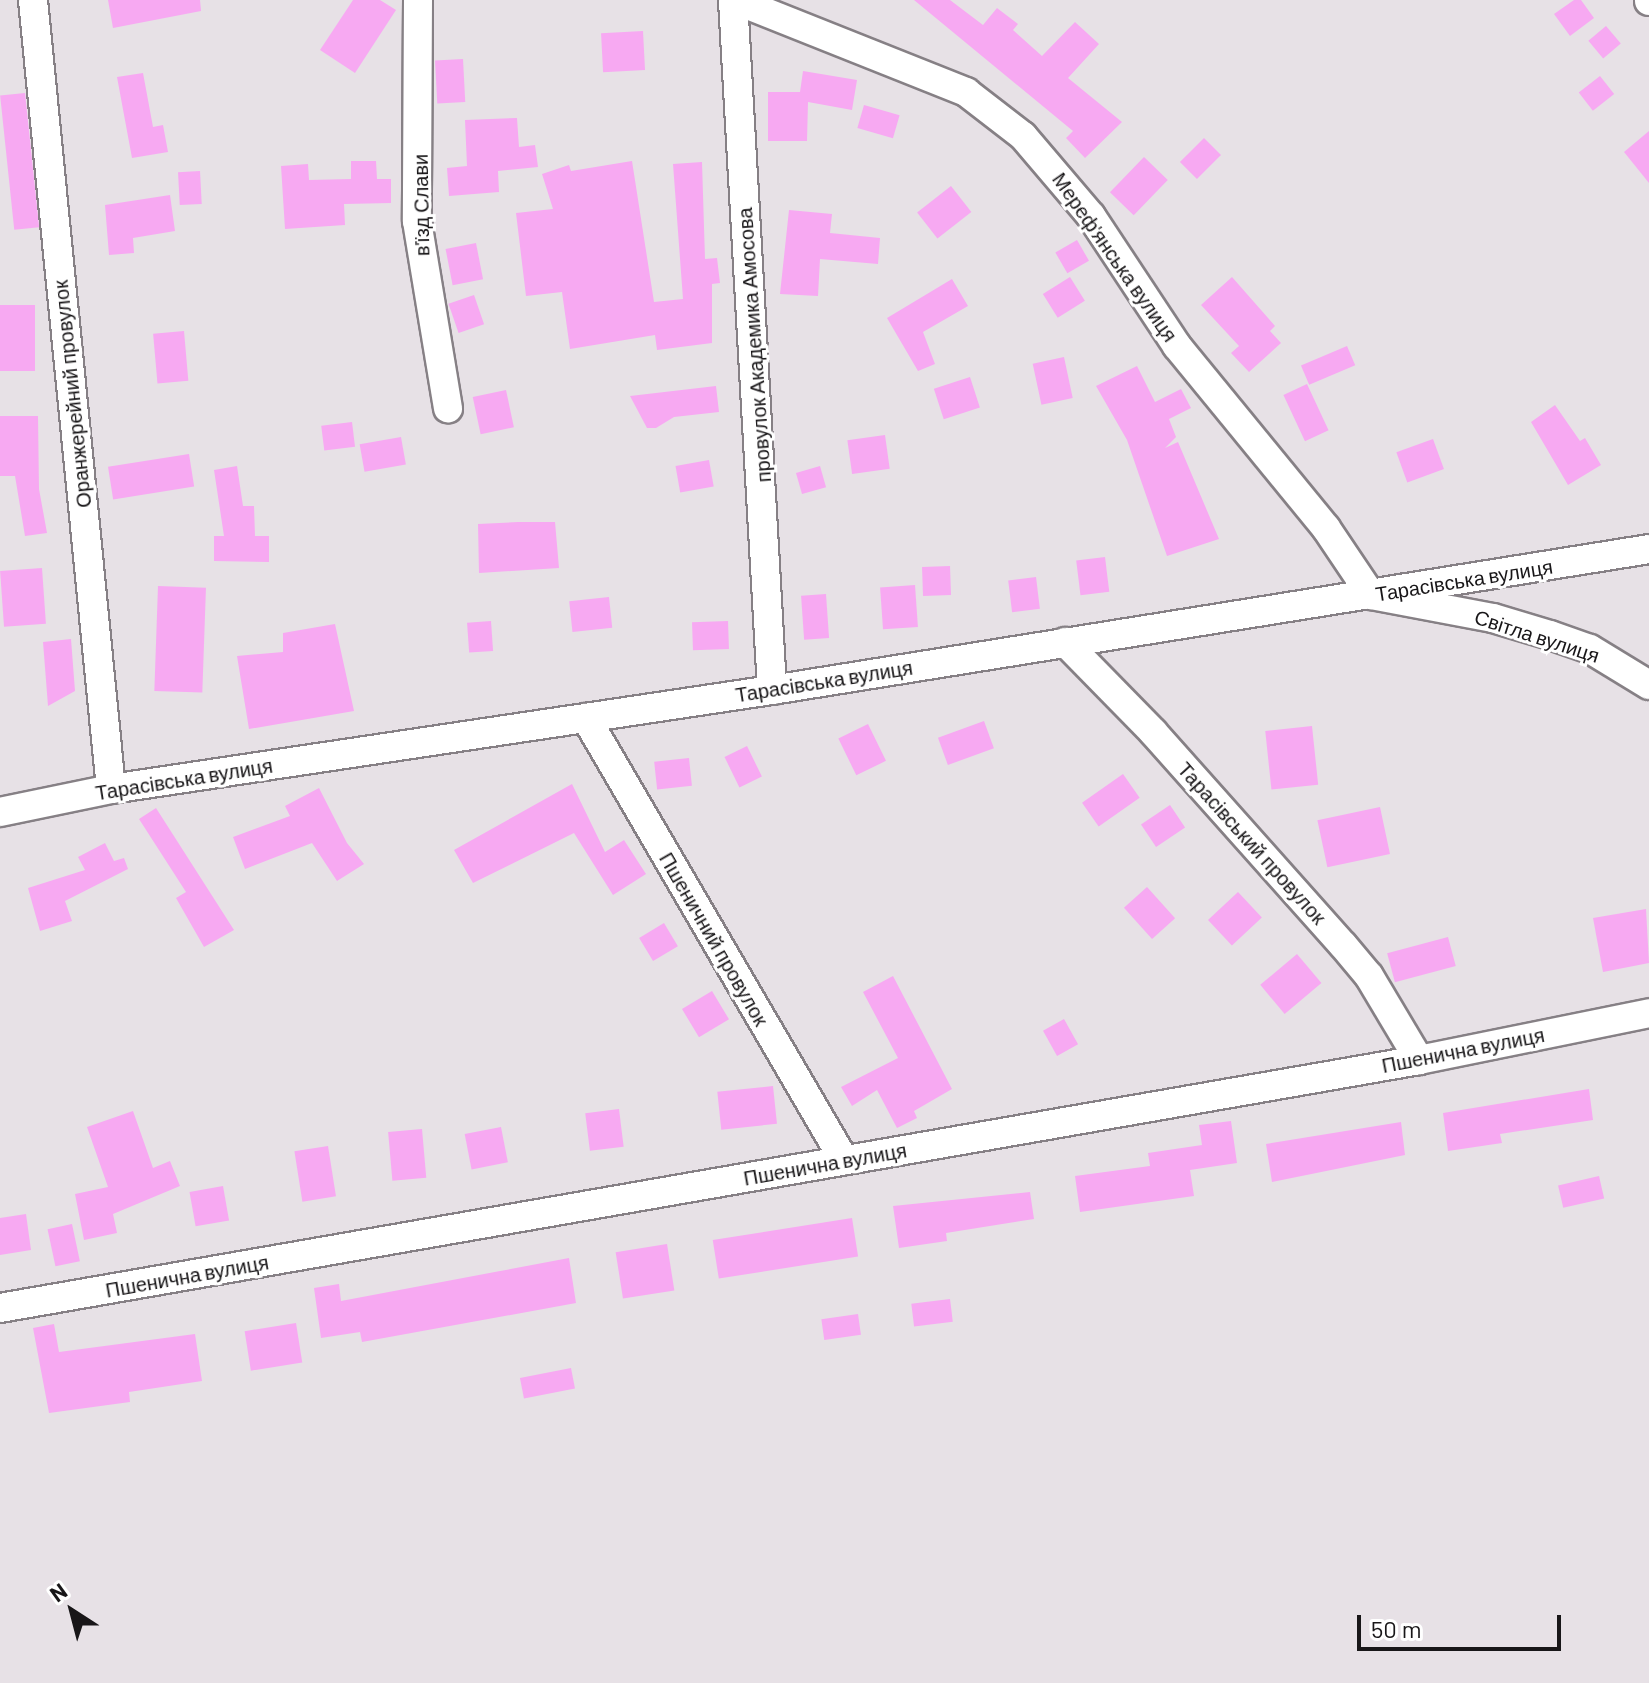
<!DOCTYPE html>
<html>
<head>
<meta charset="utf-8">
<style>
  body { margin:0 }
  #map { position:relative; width:1649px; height:1683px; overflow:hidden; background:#e7e1e6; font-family:Barlow,sans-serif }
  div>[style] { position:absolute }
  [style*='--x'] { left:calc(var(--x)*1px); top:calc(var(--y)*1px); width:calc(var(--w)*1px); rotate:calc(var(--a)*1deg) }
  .building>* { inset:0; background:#f7a9f2; transform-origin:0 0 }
  .roads { filter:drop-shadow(2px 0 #868085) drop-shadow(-2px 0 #868085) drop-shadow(0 2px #868085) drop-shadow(0 -2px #868085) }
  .minor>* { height:28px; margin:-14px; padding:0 14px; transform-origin:14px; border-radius:14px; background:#fff }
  span { translate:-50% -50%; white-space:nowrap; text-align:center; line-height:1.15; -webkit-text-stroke:6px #fff; paint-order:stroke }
  .street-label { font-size:20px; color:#181618 }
  .north { position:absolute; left:32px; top:1571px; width:80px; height:80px; -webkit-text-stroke:6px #fff; paint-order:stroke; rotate:324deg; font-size:22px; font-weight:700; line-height:32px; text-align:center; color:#181618 }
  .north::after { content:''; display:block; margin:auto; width:28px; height:36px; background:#181618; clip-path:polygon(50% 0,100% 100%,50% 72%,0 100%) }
  .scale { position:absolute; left:1357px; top:1615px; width:204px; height:36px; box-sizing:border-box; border:4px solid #181618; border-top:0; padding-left:10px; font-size:24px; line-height:28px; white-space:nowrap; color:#181618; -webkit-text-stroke:6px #fff; paint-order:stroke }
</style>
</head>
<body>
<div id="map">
  <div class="building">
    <i style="clip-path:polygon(108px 0,200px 0,201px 11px,113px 28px)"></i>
    <i style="clip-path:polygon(353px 0,380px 0,396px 10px,355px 73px,320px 50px)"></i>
    <i style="clip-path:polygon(914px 0,950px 0,983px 25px,997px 8px,1018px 24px,1013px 30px,1042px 56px,1075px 22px,1099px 44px,1068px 78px,1122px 122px,1085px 158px,1066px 138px,1073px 131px)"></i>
    <i style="clip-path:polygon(1574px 0,1581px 0,1594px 18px,1570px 36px,1554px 14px)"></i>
    <i style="left:1606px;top:26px;width:23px;height:23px;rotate:50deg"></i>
    <i style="left:643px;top:31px;width:39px;height:42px;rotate:87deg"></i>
    <i style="left:463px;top:59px;width:43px;height:28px;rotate:87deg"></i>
    <i style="clip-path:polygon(803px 71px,857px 80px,852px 110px,808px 102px,807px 141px,768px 141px,768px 92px,800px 92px)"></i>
    <i style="clip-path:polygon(143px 73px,153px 127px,163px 125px,168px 152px,132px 158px,117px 77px)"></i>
    <i style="left:1600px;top:76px;width:23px;height:27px;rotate:52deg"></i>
    <i style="left:25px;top:93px;width:135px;height:25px;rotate:84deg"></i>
    <i style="left:864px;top:105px;width:37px;height:24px;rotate:16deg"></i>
    <i style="clip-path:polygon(517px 118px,519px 147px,535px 145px,538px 167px,498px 171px,499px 192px,449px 196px,447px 168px,467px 166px,465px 120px)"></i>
    <i style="clip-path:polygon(1649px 131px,1649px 183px,1624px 152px)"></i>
    <i style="left:1204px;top:138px;width:24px;height:34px;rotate:45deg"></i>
    <i style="left:1144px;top:157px;width:33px;height:49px;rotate:44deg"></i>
    <i style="clip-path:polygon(351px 161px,376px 161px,377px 179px,391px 179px,391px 203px,344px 204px,345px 225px,285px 229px,281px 166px,308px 164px,309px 180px,351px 179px)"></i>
    <i style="clip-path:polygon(632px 161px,654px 302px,683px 299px,673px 164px,702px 162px,705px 259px,717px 258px,720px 283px,712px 284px,712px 343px,657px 350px,655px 335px,570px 349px,562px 292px,526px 296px,516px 213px,553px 209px,542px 174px,569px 165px,571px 171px)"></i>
    <i style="left:200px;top:171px;width:33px;height:22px;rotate:87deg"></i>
    <i style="left:951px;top:186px;width:33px;height:43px;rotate:52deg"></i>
    <i style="clip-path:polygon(170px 195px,175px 231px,133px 238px,134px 253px,109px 255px,105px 205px)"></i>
    <i style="clip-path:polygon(789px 210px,832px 214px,830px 233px,880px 238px,878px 264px,820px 259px,818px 296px,780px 294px)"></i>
    <i style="left:1077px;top:240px;width:24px;height:25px;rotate:60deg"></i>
    <i style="left:476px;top:243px;width:37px;height:31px;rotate:79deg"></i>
    <i style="left:1070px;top:277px;width:28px;height:32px;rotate:58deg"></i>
    <i style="clip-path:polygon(1232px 277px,1275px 326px,1270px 331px,1281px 343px,1249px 372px,1231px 353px,1239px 346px,1201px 305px)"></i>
    <i style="clip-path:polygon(952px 279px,968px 306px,923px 332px,935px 364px,918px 371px,887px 318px)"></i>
    <i style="left:474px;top:295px;width:31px;height:27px;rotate:71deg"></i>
    <i style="left:0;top:305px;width:35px;height:66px"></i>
    <i style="left:184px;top:331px;width:50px;height:31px;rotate:85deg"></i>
    <i style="left:1347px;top:346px;width:21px;height:50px;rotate:67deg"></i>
    <i style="left:1064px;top:357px;width:42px;height:32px;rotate:78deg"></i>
    <i style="clip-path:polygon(1137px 366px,1155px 402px,1181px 389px,1191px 408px,1169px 419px,1176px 437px,1165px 448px,1178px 442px,1219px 539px,1167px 556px,1127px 440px,1096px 386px)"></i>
    <i style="left:970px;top:377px;width:32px;height:38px;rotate:72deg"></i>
    <i style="left:1307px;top:384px;width:51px;height:26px;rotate:65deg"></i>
    <i style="clip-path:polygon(716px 386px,719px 412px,674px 417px,656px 428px,647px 428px,630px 396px)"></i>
    <i style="left:506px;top:390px;width:38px;height:34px;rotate:78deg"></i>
    <i style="clip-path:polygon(1555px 405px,1580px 441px,1585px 438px,1601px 465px,1568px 485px,1531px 422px)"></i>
    <i style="clip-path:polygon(0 416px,38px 416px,39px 489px,47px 533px,25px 536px,15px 476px,0 476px)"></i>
    <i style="left:352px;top:422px;width:25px;height:31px;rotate:83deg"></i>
    <i style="left:885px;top:435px;width:34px;height:38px;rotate:82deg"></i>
    <i style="left:401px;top:437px;width:28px;height:42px;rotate:80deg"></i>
    <i style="left:1433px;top:439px;width:32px;height:39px;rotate:70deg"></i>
    <i style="left:189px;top:454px;width:33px;height:82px;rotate:81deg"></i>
    <i style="left:709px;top:460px;width:27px;height:34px;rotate:80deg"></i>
    <i style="clip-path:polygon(237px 466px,243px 506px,254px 506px,255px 536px,269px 536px,269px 562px,214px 561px,214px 536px,224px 536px,214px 470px)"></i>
    <i style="left:820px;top:466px;width:22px;height:25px;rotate:74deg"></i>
    <i style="clip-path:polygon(518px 522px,555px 522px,559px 568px,479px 573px,478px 524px)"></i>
    <i style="left:1105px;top:557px;width:35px;height:29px;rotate:83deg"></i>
    <i style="left:950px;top:566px;width:29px;height:28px;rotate:88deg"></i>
    <i style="left:42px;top:568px;width:56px;height:42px;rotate:86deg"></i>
    <i style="left:1036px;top:577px;width:32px;height:28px;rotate:83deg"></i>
    <i style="left:915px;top:585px;width:42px;height:35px;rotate:86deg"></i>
    <i style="left:158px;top:586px;width:48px;height:105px;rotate:2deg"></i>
    <i style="left:826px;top:594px;width:44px;height:25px;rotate:86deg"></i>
    <i style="left:609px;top:597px;width:31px;height:40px;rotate:84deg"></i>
    <i style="left:491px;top:621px;width:30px;height:24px;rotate:86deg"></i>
    <i style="left:728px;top:621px;width:28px;height:36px;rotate:88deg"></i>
    <i style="clip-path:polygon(335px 624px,354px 711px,249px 729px,237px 656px,283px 652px,283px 633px)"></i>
    <i style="clip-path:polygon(71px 639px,75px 691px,48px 706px,43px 642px)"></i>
    <i style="left:984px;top:721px;width:29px;height:49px;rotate:70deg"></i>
    <i style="left:868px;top:724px;width:41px;height:33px;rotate:64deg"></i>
    <i style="left:1312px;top:726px;width:59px;height:47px;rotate:84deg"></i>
    <i style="left:747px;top:746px;width:34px;height:25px;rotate:64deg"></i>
    <i style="left:689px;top:758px;width:28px;height:35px;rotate:84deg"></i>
    <i style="left:1123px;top:774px;width:29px;height:50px;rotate:55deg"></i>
    <i style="clip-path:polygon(572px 784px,605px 852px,624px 840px,646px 874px,613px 895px,574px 833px,473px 883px,454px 850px)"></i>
    <i style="clip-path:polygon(319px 788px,347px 843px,364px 864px,337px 881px,312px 843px,245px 869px,233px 837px,290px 816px,285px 806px)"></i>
    <i style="left:1170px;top:805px;width:27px;height:35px;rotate:56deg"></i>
    <i style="left:1380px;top:807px;width:48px;height:64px;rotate:78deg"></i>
    <i style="clip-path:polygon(156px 808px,234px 930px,204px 947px,176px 898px,186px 892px,139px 819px)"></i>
    <i style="clip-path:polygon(105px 843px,114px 861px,124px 858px,128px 869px,65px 901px,72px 921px,40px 931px,28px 888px,85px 870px,78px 857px)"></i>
    <i style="left:1147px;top:887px;width:42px;height:31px;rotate:48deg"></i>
    <i style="left:1238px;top:892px;width:35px;height:41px;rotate:47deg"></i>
    <i style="clip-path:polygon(1646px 909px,1649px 963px,1603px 972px,1593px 918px)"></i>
    <i style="left:664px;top:923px;width:27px;height:29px;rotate:59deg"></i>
    <i style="left:1448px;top:937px;width:30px;height:63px;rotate:75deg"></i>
    <i style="left:1297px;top:954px;width:38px;height:48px;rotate:50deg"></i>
    <i style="clip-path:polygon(893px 976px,952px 1089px,914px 1111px,917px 1118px,897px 1128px,877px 1090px,852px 1106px,841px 1087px,898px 1058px,863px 992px)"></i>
    <i style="left:712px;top:991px;width:33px;height:35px;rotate:59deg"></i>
    <i style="left:1064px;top:1019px;width:29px;height:24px;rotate:61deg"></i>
    <i style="left:773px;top:1086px;width:38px;height:56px;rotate:84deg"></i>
    <i style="clip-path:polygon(1589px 1089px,1593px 1120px,1500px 1134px,1502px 1143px,1448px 1151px,1443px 1113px)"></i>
    <i style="left:619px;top:1109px;width:38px;height:34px;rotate:83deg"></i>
    <i style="clip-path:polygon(133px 1111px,153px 1168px,170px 1161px,180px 1186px,113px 1214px,117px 1233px,84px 1240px,75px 1194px,108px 1187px,87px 1127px)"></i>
    <i style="clip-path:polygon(1231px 1121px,1237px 1163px,1190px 1170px,1194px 1196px,1080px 1212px,1075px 1176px,1150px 1166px,1148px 1153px,1202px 1145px,1199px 1125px)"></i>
    <i style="clip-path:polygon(1401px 1122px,1405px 1155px,1272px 1182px,1266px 1144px)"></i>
    <i style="left:501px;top:1127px;width:36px;height:37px;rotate:79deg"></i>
    <i style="left:422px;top:1129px;width:49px;height:34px;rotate:85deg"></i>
    <i style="left:328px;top:1146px;width:51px;height:34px;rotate:81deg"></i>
    <i style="left:1599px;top:1176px;width:23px;height:42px;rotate:77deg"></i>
    <i style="left:223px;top:1186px;width:35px;height:34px;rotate:80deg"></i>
    <i style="clip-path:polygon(1030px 1192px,1034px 1219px,946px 1233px,947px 1241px,899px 1248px,893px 1206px)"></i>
    <i style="clip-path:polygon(26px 1214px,31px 1250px,0 1255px,0 1218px)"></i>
    <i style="left:852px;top:1218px;width:39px;height:141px;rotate:81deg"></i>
    <i style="left:72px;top:1224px;width:38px;height:25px;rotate:78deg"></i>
    <i style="left:667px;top:1244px;width:47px;height:52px;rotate:81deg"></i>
    <i style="clip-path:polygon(569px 1258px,576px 1303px,362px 1342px,360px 1332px,321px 1338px,314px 1288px,339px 1284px,341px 1301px)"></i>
    <i style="left:950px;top:1299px;width:23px;height:39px;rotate:83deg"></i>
    <i style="left:858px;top:1314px;width:21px;height:37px;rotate:82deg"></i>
    <i style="left:296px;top:1323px;width:40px;height:52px;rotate:81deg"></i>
    <i style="clip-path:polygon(54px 1324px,59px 1352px,195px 1334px,202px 1381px,129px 1392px,130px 1402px,49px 1413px,33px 1328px)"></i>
    <i style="left:571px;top:1368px;width:21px;height:52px;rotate:79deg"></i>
  </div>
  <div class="roads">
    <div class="minor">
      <i style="--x:33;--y:0;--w:793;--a:84.35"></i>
      <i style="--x:418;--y:0;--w:221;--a:90.3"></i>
      <i style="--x:417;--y:221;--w:190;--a:80.6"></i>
      <i style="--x:733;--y:0;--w:691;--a:86.76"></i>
      <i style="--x:735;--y:0;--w:249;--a:21.7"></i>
      <i style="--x:966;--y:92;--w:72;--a:37.7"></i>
      <i style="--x:1023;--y:136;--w:105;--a:49.6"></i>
      <i style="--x:1091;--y:216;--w:156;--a:56.5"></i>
      <i style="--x:1177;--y:346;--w:235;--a:50.7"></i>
      <i style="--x:1326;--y:528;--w:81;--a:56.1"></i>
      <i style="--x:1371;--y:595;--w:124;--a:10.7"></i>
      <i style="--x:1493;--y:618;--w:59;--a:16.6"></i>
      <i style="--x:1550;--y:635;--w:42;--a:19.3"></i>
      <i style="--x:1590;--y:649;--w:69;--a:31.4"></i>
      <i style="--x:1649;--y:0;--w:1;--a:90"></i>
      <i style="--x:1065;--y:642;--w:126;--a:45.6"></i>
      <i style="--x:1153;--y:732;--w:285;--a:48.3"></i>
      <i style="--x:1343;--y:945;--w:40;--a:50"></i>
      <i style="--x:1369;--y:976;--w:98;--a:59.2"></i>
      <i style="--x:586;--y:718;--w:512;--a:59.73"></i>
      <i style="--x:0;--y:812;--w:113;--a:-11.7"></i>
      <i style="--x:111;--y:789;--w:668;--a:-8.52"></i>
      <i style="--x:772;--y:690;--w:888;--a:-9.13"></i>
      <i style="--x:0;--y:1308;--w:1441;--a:-9.91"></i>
      <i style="--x:1419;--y:1060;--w:235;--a:-11.5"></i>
    </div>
  </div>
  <div class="street-label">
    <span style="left:421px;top:205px;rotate:-91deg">в'їзд Слави</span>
    <span style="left:1115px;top:257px;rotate:55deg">Мереф'янська вулиця</span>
    <span style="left:754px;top:345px;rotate:-94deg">провулок Академика Амосова</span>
    <span style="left:72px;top:394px;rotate:-96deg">Оранжерейний провулок</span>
    <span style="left:1464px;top:580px;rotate:-9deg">Тарасівська вулиця</span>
    <span style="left:1537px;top:636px;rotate:18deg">Світла вулиця</span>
    <span style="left:824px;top:681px;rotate:-9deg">Тарасівська вулиця</span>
    <span style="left:184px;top:779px;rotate:-9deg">Тарасівська вулиця</span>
    <span style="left:1252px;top:843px;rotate:48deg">Тарасівський провулок</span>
    <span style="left:714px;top:939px;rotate:60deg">Пшеничний провулок</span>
    <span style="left:1463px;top:1050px;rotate:-11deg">Пшенична вулиця</span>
    <span style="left:825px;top:1164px;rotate:-10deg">Пшенична вулиця</span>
    <span style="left:187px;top:1276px;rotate:-10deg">Пшенична вулиця</span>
  </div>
  <div class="north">N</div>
  <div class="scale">50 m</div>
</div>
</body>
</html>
